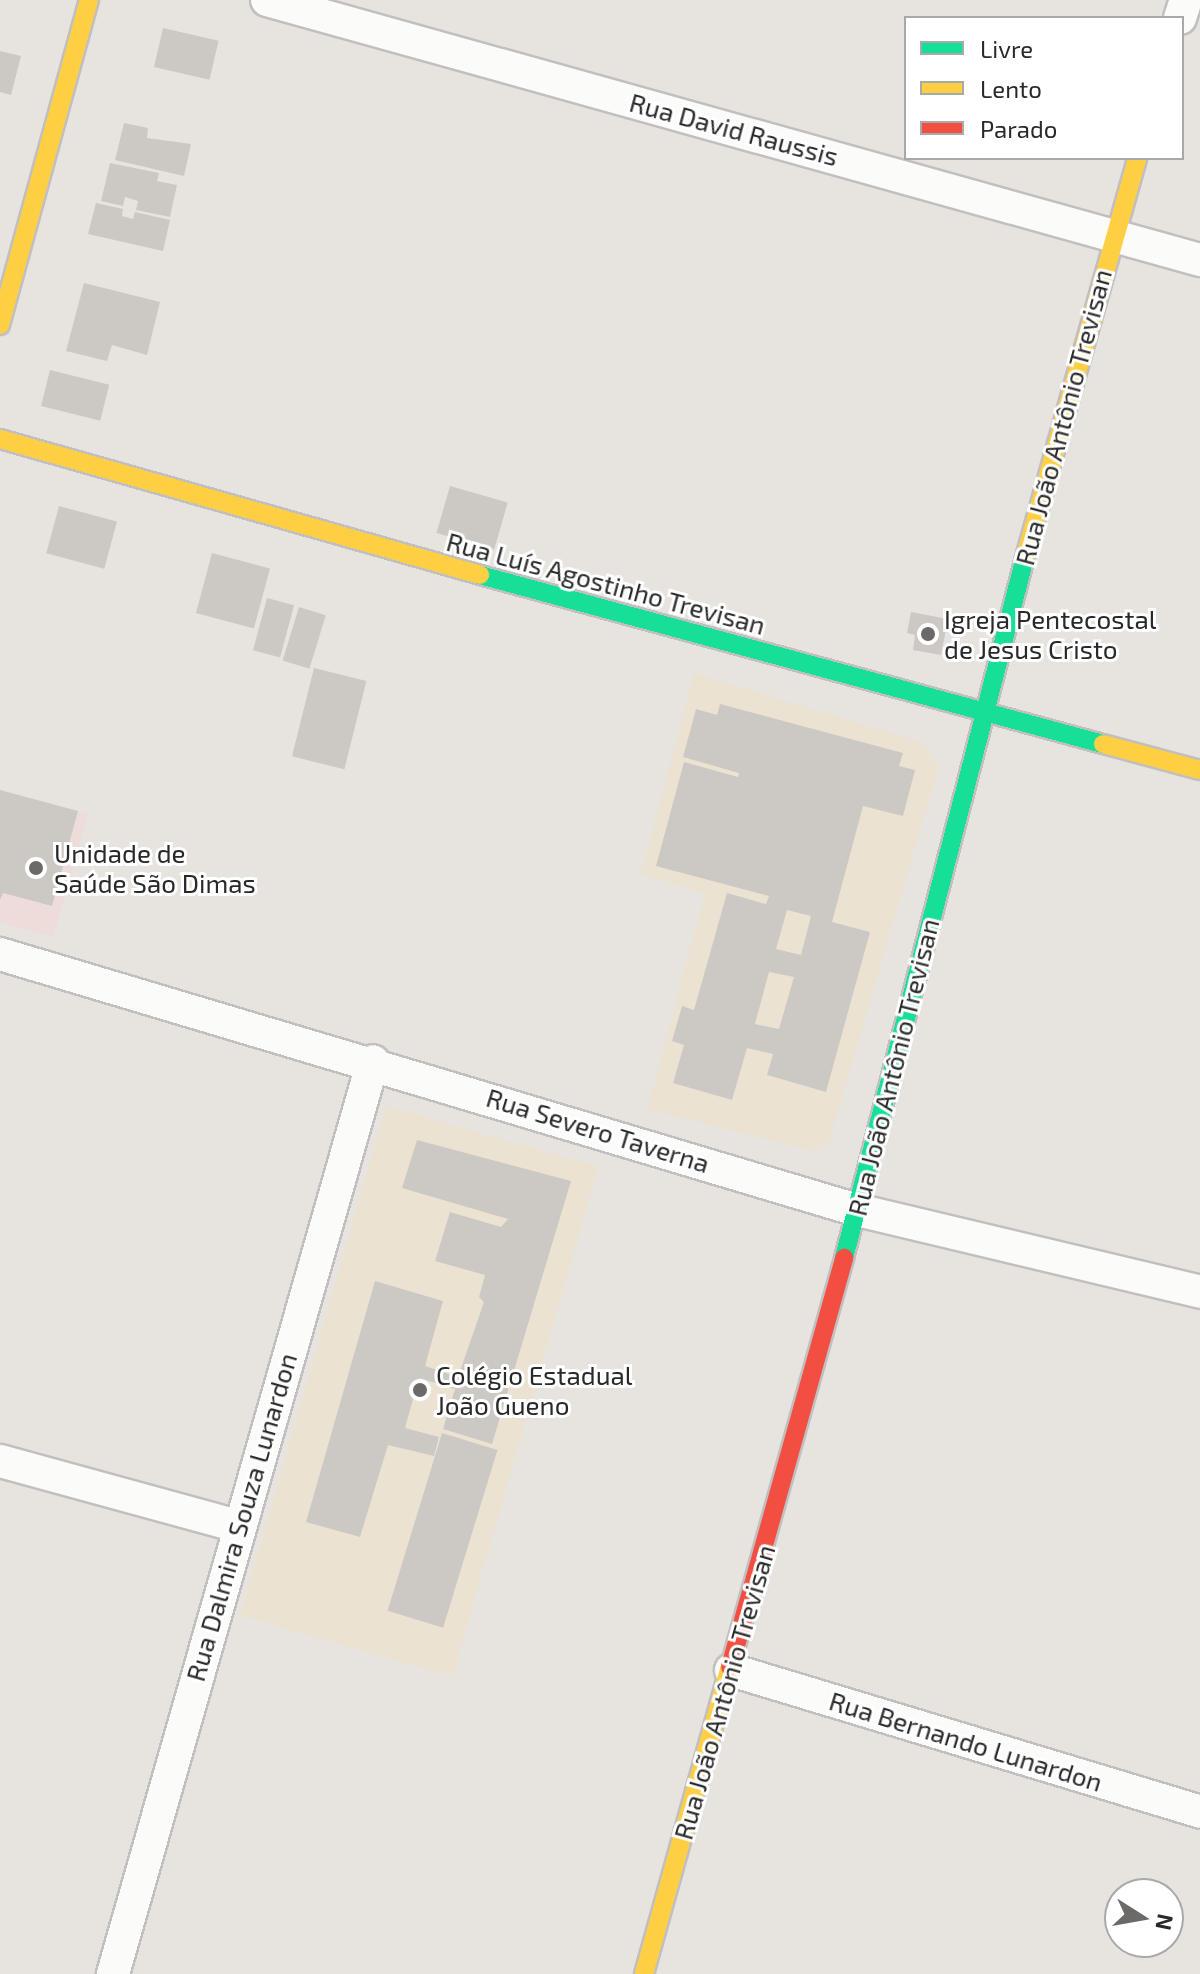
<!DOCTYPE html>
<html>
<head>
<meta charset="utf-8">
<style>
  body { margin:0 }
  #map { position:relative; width:1200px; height:1974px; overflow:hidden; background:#e7e3de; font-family:"Exo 2",sans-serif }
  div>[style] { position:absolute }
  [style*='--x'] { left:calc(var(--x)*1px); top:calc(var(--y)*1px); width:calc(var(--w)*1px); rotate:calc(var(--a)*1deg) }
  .education>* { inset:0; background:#ebe2d2; transform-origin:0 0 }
  .medical>* { inset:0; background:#eedcdb }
  .building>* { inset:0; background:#ccc9c5; transform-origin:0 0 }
  .roads { filter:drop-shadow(2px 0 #c1bfc0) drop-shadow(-2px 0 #c1bfc0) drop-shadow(0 2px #c1bfc0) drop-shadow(0 -2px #c1bfc0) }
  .street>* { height:32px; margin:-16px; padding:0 16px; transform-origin:16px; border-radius:16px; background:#fbfbfa }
  .fast>* { height:18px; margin:-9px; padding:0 9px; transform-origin:9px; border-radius:9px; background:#16e098 }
  .slow>* { height:18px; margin:-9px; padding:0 9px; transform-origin:9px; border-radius:9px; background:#ffcf43 }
  .jam>* { height:18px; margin:-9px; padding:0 9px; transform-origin:9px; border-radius:9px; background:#f24e42 }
  .dots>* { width:22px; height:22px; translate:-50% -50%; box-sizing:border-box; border:4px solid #fff; border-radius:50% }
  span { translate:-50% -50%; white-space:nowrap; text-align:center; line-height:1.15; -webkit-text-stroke:6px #fff; paint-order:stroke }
  .street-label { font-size:26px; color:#292929 }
  .poi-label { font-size:26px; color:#292929 }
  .left { translate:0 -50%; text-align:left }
  .legend { position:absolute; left:904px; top:16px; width:280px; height:144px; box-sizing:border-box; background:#fff; border:2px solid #a9a9a9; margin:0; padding:10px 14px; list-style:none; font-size:24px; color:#292929 }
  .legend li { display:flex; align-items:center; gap:16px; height:40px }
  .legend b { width:40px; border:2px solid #a9a9a9 }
  .north { position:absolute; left:1104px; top:1878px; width:80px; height:80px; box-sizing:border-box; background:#fff; border:2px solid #a9a9a9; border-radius:50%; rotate:101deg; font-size:22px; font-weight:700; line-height:32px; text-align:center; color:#292929 }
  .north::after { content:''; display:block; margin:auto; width:28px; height:36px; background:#6c6a68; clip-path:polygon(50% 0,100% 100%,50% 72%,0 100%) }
</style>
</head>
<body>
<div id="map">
  <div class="education">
    <i style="clip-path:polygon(694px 673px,921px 742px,939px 766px,829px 1142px,813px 1151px,647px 1109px,705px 894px,641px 874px)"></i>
    <i style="left:386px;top:1106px;width:221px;height:530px;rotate:16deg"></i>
  </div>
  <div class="medical">
    <i style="clip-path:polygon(0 790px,88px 814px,53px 937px,0 922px)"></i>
  </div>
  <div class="building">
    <i style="left:163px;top:28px;width:57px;height:40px;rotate:13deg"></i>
    <i style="clip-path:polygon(0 51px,21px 56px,11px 95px,0 92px)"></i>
    <i style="clip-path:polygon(124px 123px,148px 128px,147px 138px,191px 144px,184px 176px,115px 160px)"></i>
    <i style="clip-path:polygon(110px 163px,159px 173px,157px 181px,177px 185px,170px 217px,136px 210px,138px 201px,125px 197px,123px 206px,101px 201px)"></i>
    <i style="clip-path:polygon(96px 203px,123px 209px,122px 216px,133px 219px,135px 212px,170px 220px,163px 251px,88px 234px)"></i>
    <i style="clip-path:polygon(84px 283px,160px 302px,147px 355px,112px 345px,107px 361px,66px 351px)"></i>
    <i style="left:50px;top:370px;width:61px;height:37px;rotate:14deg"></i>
    <i style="left:450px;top:486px;width:60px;height:49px;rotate:16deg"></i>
    <i style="left:59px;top:506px;width:60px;height:49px;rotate:15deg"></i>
    <i style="left:212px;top:553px;width:60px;height:62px;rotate:15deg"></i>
    <i style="left:267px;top:598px;width:28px;height:54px;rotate:15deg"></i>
    <i style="left:299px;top:607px;width:28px;height:56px;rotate:17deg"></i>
    <i style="clip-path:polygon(911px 612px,948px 619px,941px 655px,913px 650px,915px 635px,907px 633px)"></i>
    <i style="left:314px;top:668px;width:54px;height:91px;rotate:14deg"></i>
    <i style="clip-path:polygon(evenodd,720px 704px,903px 753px,899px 766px,915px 770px,903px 816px,863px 806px,832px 922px,870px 932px,826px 1092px,767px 1075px,773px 1054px,747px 1048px,732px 1100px,673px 1083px,684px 1045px,672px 1041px,682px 1006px,694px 1010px,727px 893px,766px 904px,769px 896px,656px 866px,684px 762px,738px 777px,739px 773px,683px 757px,696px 709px,717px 715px,720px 704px,787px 910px,811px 916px,801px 955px,776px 949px,787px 910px,720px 704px,769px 972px,794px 977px,779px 1029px,755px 1024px,769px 972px)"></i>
    <i style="clip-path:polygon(0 790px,78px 811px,52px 906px,3px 893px,0 900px)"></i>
    <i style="clip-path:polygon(417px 1140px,571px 1181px,492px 1444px,443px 1429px,455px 1389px,419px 1378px,405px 1428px,439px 1437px,434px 1456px,388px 1445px,360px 1537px,306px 1522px,375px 1281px,443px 1301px,425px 1366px,458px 1377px,484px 1302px,479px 1297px,485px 1275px,435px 1261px,450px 1212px,501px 1227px,508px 1219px,402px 1188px)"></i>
    <i style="left:442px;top:1433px;width:58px;height:186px;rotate:17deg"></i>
  </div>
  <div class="roads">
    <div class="street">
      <i style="--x:267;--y:0;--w:969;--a:15.57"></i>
      <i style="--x:1180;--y:18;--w:19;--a:-72"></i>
      <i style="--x:0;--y:954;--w:894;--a:16.63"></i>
      <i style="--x:857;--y:1210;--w:353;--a:13.4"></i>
      <i style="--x:0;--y:1461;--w:246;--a:15.3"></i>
      <i style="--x:731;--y:1670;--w:490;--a:16.8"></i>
      <i style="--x:113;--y:1974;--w:949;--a:-74.1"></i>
    </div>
    <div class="fast">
      <i style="--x:480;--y:575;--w:646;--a:15.18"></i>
      <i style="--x:844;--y:1258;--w:727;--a:-75.51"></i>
    </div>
    <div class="slow">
      <i style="--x:0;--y:325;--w:337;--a:-74.7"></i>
      <i style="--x:0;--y:439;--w:499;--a:15.8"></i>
      <i style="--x:1026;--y:554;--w:411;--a:-74.3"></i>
      <i style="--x:1103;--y:744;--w:100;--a:15"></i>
      <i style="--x:644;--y:1974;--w:319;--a:-74.4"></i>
    </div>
    <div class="jam">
      <i style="--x:730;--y:1667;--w:425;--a:-74.4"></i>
    </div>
  </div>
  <div class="dots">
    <i style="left:928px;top:634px;background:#6c6a68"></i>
    <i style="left:36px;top:868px;background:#6c6a68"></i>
    <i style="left:420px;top:1390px;background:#6c6a68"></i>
  </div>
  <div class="street-label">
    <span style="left:734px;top:129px;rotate:15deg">Rua David Raussis</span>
    <span style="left:1063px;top:417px;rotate:-75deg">Rua João Antônio Trevisan</span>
    <span style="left:606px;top:583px;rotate:15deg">Rua Luís Agostinho Trevisan</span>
    <span style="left:893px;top:1067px;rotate:-76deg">Rua João Antônio Trevisan</span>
    <span style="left:598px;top:1130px;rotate:17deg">Rua Severo Taverna</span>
    <span style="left:241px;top:1517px;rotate:-74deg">Rua Dalmira Souza Lunardon</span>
    <span style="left:724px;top:1692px;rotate:-74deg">Rua João Antônio Trevisan</span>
    <span style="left:966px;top:1741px;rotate:17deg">Rua Bernando Lunardon</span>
  </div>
  <div class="poi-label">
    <span class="left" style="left:944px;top:634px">Igreja Pentecostal<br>de Jesus Cristo</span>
    <span class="left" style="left:54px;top:868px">Unidade de<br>Saúde São Dimas</span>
    <span class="left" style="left:436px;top:1390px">Colégio Estadual<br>João Gueno</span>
  </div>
  <ul class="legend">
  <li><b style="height:10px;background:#16e098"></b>Livre</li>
  <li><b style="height:10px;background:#ffcf43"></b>Lento</li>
  <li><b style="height:10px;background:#f24e42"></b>Parado</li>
  </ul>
  <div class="north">N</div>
</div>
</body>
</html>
